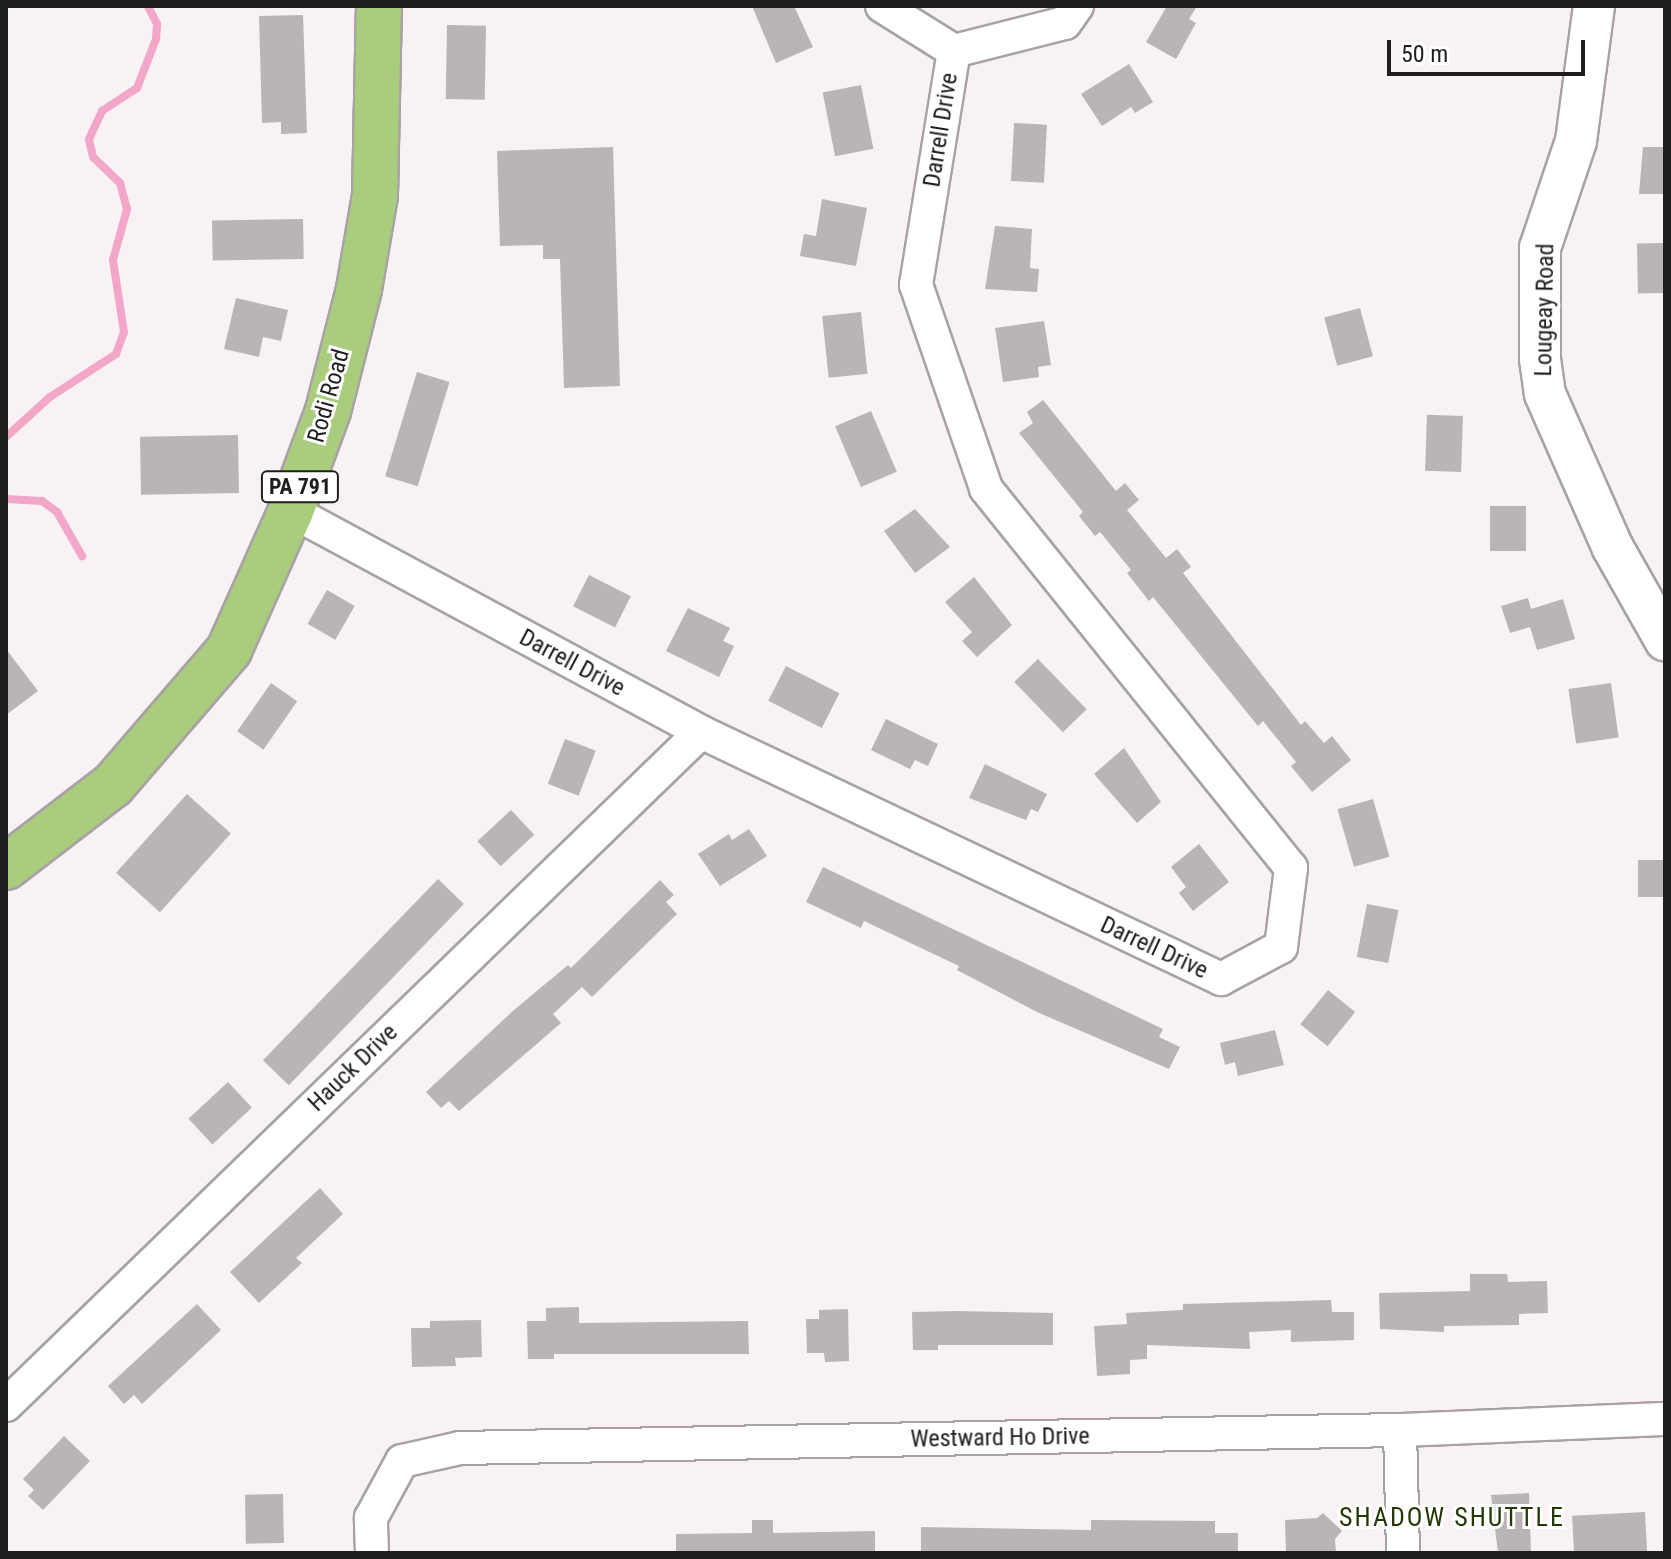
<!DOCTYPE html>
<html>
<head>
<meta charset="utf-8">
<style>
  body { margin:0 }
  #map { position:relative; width:1671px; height:1559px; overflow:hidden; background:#f8f2f4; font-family:"Roboto Condensed",sans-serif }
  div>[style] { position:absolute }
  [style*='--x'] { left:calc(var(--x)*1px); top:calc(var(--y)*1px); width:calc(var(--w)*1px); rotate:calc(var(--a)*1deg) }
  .stream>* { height:8px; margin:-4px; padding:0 4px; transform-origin:4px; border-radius:4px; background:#f2a7c8 }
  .building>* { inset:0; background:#bab4b6; transform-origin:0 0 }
  .roads { filter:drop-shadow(2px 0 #a8a2a4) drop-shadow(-2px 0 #a8a2a4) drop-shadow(0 2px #a8a2a4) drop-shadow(0 -2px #a8a2a4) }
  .minor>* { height:32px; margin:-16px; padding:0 16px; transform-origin:16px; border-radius:16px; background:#fff }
  .tertiary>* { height:40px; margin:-20px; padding:0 20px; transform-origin:20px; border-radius:20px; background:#fff }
  .primary>* { height:44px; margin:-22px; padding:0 22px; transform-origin:22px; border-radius:22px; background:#aacc7d }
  span { translate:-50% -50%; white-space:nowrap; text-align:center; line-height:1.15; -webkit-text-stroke:6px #fff; paint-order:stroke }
  .shield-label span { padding:2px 6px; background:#fff; border:2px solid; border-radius:6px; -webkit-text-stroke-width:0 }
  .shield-label { font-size:22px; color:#1f1d1e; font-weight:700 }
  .street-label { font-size:24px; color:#1f1d1e }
  .neighbourhood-label { font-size:26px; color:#233a06; letter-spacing:2px }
  .frame { position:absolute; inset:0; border:8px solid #1f1d1e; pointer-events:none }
  .scale { position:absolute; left:1387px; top:40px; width:198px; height:36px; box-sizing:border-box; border:4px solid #1f1d1e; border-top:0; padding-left:10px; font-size:24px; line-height:28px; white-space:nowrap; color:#1f1d1e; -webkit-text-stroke:6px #fff; paint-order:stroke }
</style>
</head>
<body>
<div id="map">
  <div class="stream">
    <i style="--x:6;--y:437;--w:59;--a:-42.3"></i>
    <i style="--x:50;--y:397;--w:79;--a:-33.1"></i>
    <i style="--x:116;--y:354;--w:23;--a:-70"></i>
    <i style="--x:124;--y:332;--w:73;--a:-98.7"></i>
    <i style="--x:113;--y:260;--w:53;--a:-74.6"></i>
    <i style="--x:127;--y:209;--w:27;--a:-105"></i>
    <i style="--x:120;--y:183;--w:37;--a:-136"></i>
    <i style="--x:93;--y:157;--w:18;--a:-103"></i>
    <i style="--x:89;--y:139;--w:31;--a:-65"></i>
    <i style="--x:102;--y:111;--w:42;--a:-33.3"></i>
    <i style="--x:137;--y:88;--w:53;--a:-68.8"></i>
    <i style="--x:156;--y:39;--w:15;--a:-86"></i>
    <i style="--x:157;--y:24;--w:20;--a:-117"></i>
    <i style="--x:6;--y:499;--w:36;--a:3"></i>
    <i style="--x:42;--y:501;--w:19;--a:36"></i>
    <i style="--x:57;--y:512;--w:51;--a:60.4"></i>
  </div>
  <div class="building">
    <i style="clip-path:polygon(752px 6px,794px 6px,813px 47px,776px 63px)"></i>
    <i style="clip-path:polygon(1167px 6px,1197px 6px,1189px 19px,1196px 23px,1176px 59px,1146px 42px)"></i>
    <i style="clip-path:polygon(303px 15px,307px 133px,281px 134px,281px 122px,262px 123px,259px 16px)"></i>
    <i style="left:447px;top:25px;width:39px;height:74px;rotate:1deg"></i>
    <i style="clip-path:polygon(1129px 64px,1153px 102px,1135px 113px,1131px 107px,1102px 126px,1081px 94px)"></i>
    <i style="left:861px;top:85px;width:65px;height:39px;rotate:79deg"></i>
    <i style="left:1014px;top:123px;width:33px;height:58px;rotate:3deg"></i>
    <i style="clip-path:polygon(613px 147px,620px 386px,564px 388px,560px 259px,543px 259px,543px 245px,500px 246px,497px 151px)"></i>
    <i style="clip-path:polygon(1643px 147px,1665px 147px,1665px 194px,1639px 194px)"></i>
    <i style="clip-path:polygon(822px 199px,867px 208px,856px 266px,800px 256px,804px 234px,816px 236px)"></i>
    <i style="left:303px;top:219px;width:40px;height:91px;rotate:89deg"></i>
    <i style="clip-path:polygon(995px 226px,1032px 229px,1030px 268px,1039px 269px,1037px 292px,985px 289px)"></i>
    <i style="left:1663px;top:243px;width:50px;height:26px;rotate:89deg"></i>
    <i style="clip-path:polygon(236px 298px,288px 310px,281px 341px,263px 337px,259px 357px,224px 349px)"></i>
    <i style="left:1360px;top:308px;width:50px;height:37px;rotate:75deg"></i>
    <i style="left:861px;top:312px;width:62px;height:39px;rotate:84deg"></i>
    <i style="clip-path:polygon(1044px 321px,1051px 365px,1038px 367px,1039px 377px,1003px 382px,995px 328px)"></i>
    <i style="left:417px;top:372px;width:34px;height:109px;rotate:17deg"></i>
    <i style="clip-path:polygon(1043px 400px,1116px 491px,1125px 483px,1139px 500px,1127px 510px,1166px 558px,1177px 549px,1191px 567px,1183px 573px,1301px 725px,1305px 721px,1324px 743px,1332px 736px,1351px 760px,1312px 792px,1291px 766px,1296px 762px,1263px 721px,1258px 726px,1153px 597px,1149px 601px,1127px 573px,1131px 570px,1100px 532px,1095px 536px,1079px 516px,1083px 512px,1019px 433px,1033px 423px,1027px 412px)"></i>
    <i style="left:871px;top:411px;width:66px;height:39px;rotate:67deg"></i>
    <i style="left:1463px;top:416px;width:56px;height:36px;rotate:92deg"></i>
    <i style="left:238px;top:435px;width:58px;height:98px;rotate:89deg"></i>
    <i style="left:1490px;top:506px;width:36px;height:45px"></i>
    <i style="clip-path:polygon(915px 509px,950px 547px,915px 573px,884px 531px)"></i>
    <i style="left:589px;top:575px;width:47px;height:35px;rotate:27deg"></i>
    <i style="clip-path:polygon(974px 577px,1012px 625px,977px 657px,962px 641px,972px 632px,945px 602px)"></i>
    <i style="left:327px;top:590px;width:32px;height:39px;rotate:30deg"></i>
    <i style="clip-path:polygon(1528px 598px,1531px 609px,1563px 599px,1575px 639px,1537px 650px,1530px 627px,1510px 633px,1501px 606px)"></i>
    <i style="clip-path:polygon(688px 608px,730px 628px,723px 641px,734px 646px,719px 677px,666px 651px)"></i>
    <i style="clip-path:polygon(6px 649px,38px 691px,6px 715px)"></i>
    <i style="left:1038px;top:659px;width:70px;height:33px;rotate:46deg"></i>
    <i style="left:786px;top:666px;width:60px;height:39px;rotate:27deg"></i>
    <i style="left:271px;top:683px;width:32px;height:59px;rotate:35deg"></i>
    <i style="left:1611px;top:683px;width:55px;height:43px;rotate:82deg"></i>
    <i style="clip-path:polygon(886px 719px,938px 744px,928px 766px,915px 760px,910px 769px,871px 750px)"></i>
    <i style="left:565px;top:739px;width:33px;height:48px;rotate:21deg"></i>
    <i style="clip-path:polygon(1124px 748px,1161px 802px,1137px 823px,1094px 774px)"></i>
    <i style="clip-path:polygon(985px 764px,1047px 794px,1038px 812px,1031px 809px,1026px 820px,969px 798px)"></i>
    <i style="left:187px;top:794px;width:59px;height:106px;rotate:42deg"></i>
    <i style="left:1373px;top:799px;width:60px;height:37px;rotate:74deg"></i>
    <i style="left:511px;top:810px;width:34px;height:46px;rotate:47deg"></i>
    <i style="clip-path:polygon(749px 829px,767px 856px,720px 886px,698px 854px,729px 834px,732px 840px)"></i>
    <i style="clip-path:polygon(1199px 844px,1229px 882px,1193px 911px,1179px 893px,1186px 887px,1171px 867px)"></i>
    <i style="left:1638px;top:860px;width:27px;height:37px"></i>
    <i style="clip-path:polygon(823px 867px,1163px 1029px,1159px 1037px,1180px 1047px,1169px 1069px,1037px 1012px,957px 970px,959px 966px,864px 921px,861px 928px,806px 902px)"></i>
    <i style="left:438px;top:879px;width:36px;height:252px;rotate:44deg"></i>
    <i style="clip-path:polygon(660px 880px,674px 895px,666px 902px,677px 914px,592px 997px,582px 987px,553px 1014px,561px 1023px,459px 1111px,449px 1101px,441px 1108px,426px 1092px,514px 1010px,568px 965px,571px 968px)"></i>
    <i style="left:1367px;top:904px;width:32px;height:54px;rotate:11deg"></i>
    <i style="left:1328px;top:990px;width:35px;height:44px;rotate:39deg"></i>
    <i style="clip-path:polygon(1275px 1030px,1284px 1065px,1238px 1076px,1235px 1062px,1225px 1065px,1220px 1043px)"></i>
    <i style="left:228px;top:1082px;width:35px;height:54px;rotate:47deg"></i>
    <i style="clip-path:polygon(320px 1188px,343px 1214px,296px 1258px,302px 1263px,259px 1303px,230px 1272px)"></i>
    <i style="clip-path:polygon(1470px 1274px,1507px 1274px,1508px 1282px,1547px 1281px,1548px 1313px,1519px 1314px,1519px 1325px,1444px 1326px,1444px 1332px,1380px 1329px,1379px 1293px,1470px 1291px)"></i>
    <i style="clip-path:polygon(1331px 1300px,1332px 1312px,1354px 1312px,1354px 1340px,1291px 1342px,1291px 1330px,1249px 1332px,1250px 1349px,1147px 1345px,1147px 1359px,1130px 1360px,1130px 1374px,1097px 1376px,1094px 1326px,1127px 1324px,1126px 1313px,1183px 1310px,1183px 1304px)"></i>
    <i style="clip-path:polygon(197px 1304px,221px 1330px,142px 1404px,134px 1395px,124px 1404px,108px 1386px)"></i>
    <i style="clip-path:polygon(579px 1307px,579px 1323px,748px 1321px,749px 1354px,554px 1354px,554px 1359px,528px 1359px,527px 1321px,546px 1321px,546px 1308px)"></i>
    <i style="clip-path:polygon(848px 1309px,849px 1361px,825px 1362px,824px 1353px,807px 1353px,806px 1319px,819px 1319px,819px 1310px)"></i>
    <i style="clip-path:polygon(956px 1311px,1053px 1313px,1053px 1345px,938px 1345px,938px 1350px,913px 1350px,912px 1312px)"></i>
    <i style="clip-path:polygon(481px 1320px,482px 1357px,455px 1358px,456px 1366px,412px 1367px,411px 1328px,430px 1328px,430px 1321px)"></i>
    <i style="clip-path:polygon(64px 1436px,90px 1461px,43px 1510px,28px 1496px,34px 1490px,23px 1479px)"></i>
    <i style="clip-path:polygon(1529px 1493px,1531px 1553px,1498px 1553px,1491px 1495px)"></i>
    <i style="left:283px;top:1494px;width:49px;height:38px;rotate:89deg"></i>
    <i style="left:1645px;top:1512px;width:41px;height:73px;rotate:87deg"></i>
    <i style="clip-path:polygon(1323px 1513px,1342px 1531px,1335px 1539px,1336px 1553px,1286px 1553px,1285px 1520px,1317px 1518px)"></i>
    <i style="clip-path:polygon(752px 1520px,773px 1520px,773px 1533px,875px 1531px,875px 1553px,676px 1553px,676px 1534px,752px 1533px)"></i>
    <i style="clip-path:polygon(1091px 1520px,1215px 1521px,1215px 1533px,1238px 1533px,1238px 1553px,921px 1553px,921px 1527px,1091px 1530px)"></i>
  </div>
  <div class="roads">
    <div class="minor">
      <i style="--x:882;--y:6;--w:85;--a:32"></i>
      <i style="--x:954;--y:51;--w:114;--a:-14.2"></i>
      <i style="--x:1065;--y:23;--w:21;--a:-55"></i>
      <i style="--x:291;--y:511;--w:466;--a:28.3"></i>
      <i style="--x:701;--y:732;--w:576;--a:25.41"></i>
      <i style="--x:1221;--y:979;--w:68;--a:-28.1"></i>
      <i style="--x:1281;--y:947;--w:80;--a:-82.8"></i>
      <i style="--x:1291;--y:868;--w:487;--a:-128.8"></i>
      <i style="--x:986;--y:488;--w:215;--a:-109"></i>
      <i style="--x:916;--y:285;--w:237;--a:-80.8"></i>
      <i style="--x:6;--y:1405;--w:967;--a:-44.08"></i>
      <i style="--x:1400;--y:1430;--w:123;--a:88.6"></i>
      <i style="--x:372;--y:1553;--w:35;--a:-92"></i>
      <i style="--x:371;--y:1518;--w:65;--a:-61.5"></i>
      <i style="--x:402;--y:1461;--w:59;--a:-12.6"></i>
      <i style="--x:460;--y:1448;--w:940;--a:-1.1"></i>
      <i style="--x:1400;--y:1430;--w:265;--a:-2.4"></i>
    </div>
    <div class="tertiary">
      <i style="--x:1594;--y:6;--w:136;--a:97.6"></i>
      <i style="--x:1576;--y:141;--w:113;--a:108.6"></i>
      <i style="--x:1540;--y:248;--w:111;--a:90"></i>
      <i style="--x:1540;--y:359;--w:35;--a:82"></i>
      <i style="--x:1545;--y:394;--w:168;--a:66.2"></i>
      <i style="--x:1613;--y:548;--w:106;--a:60.5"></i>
    </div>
    <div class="primary">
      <i style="--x:6;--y:867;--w:135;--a:-37.5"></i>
      <i style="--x:113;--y:785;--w:178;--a:-49.3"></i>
      <i style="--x:229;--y:650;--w:152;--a:-66"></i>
      <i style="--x:291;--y:511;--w:107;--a:-69.7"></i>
      <i style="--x:328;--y:411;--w:126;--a:-75.7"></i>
      <i style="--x:359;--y:289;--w:95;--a:-80.3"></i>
      <i style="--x:375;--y:195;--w:189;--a:-88.8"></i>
    </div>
  </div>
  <div class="shield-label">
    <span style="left:300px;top:487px">PA 791</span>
  </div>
  <div class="street-label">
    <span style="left:941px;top:130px;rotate:-81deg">Darrell Drive</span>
    <span style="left:1545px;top:310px;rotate:-89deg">Lougeay Road</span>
    <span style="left:329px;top:396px;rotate:-74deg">Rodi Road</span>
    <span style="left:572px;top:663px;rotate:28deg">Darrell Drive</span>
    <span style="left:1154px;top:948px;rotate:25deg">Darrell Drive</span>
    <span style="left:353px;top:1068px;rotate:-44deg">Hauck Drive</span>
    <span style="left:1000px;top:1438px;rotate:-1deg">Westward Ho Drive</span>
  </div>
  <div class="neighbourhood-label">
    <span style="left:1452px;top:1518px">SHADOW SHUTTLE</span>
  </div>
  <div class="frame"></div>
  <div class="scale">50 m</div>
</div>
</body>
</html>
